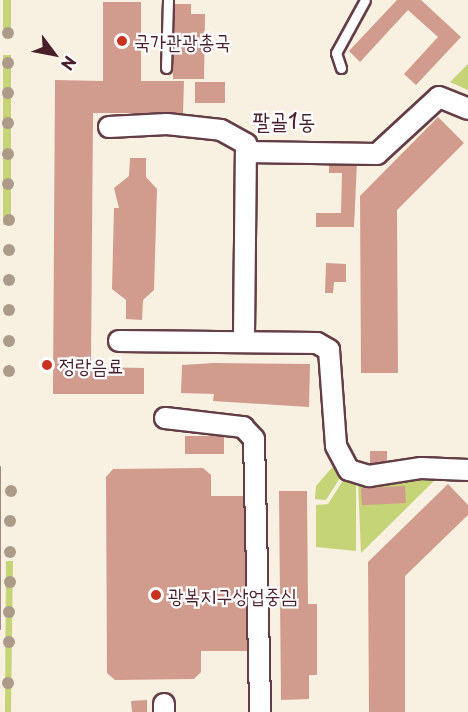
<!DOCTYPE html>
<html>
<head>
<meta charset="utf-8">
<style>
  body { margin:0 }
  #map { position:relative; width:468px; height:712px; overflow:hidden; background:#f8f0e1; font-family:"Playpen Sans","Poor Story",sans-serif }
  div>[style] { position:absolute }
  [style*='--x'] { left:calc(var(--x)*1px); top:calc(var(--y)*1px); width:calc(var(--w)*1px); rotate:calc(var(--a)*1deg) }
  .green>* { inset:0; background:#c4d476; transform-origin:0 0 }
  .building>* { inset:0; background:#d19b8d; transform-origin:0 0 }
  .roads { filter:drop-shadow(2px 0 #643e46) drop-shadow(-2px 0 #643e46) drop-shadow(0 2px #643e46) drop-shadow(0 -2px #643e46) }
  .service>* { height:9px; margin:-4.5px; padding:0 4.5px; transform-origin:4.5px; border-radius:4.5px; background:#fff }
  .minor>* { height:20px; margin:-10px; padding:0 10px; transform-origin:10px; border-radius:10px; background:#fff }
  .tram>* { height:1.5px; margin:-0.75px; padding:0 0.75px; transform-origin:0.75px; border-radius:0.75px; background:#4a1f2b }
  .trees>* { width:12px; height:12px; margin:-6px; border-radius:50%; background:#ad9b8a }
  .dots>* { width:16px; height:16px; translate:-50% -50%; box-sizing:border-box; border:3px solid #fff; border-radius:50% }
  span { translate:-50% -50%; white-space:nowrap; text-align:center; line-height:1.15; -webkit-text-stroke:4.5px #fff; paint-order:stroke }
  .poi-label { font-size:20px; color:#4a1f2b }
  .left { translate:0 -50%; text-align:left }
  .quarter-label { font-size:22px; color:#4a1f2b }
  .north { position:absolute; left:24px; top:24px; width:60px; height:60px; -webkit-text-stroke:4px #fff; paint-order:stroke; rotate:122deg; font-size:16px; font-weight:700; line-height:24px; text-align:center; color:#4a1f2b }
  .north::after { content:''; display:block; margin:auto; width:21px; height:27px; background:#4a1f2b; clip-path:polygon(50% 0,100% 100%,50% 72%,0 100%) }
</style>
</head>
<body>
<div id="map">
  <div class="green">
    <i style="left:3px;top:0;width:8px;height:35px"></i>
    <i style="left:3px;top:55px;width:8px;height:170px"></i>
    <i style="clip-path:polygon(468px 64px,468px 90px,450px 82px)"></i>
    <i style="clip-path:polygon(336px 463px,343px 473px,326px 500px,315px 499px,316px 486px)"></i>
    <i style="clip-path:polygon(346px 476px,356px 482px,356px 551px,316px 547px,316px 505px,328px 504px)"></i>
    <i style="clip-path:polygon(439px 476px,361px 553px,358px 481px)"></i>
    <i style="clip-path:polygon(6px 561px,13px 561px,11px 712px,5px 712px)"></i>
  </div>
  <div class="building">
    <i style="clip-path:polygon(397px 0,421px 0,461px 37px,416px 85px,404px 74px,438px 37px,408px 10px,360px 62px,349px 51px)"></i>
    <i style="clip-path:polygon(103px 2px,141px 2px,141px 81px,184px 81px,183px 113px,93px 113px,91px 367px,144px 368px,144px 394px,53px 394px,55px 80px,103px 81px)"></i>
    <i style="clip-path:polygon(173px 4px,191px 4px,191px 14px,205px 14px,204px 79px,173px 79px)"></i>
    <i style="left:195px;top:82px;width:30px;height:21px"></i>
    <i style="clip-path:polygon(438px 117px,464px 143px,397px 210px,398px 373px,361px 373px,360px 196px)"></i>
    <i style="clip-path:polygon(130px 158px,146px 158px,146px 177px,157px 189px,154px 290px,143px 300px,142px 320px,126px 319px,126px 300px,112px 289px,114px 208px,119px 208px,114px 188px,129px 176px)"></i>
    <i style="clip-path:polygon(329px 162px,357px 162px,354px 227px,316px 227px,316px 213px,341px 213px,342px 173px,329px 173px)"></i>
    <i style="clip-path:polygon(326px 263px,346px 264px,346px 282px,334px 282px,333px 293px,325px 293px)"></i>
    <i style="left:42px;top:360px;width:10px;height:10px"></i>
    <i style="clip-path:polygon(214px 363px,310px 364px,309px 407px,213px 401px,214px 394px,181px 393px,182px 365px)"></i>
    <i style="left:185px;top:436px;width:39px;height:18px"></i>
    <i style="left:370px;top:451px;width:17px;height:14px"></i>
    <i style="clip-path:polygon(203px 468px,211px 475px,211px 496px,250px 496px,251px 651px,201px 651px,201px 672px,194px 679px,115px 680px,107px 673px,106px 477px,113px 469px)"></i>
    <i style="clip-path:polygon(448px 484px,468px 505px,468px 515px,405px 576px,405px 712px,369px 712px,368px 562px)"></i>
    <i style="left:405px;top:486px;width:17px;height:44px;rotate:87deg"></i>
    <i style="clip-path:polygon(279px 491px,307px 491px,308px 604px,317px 604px,317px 675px,309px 675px,309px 699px,281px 700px)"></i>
    <i style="clip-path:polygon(147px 700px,147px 712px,132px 712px,131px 701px)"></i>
  </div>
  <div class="roads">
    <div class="service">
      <i style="--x:166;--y:68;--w:68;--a:-88.3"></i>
      <i style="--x:341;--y:68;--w:16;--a:-108"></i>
      <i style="--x:336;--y:53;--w:60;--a:-61.3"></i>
    </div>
    <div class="minor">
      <i style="--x:109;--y:127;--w:58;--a:-3"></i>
      <i style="--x:167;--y:124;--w:54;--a:6.3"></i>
      <i style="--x:221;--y:130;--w:29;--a:29"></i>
      <i style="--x:246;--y:144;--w:196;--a:90.6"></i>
      <i style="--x:246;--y:152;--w:131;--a:0.9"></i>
      <i style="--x:377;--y:154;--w:84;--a:-42.6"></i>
      <i style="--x:439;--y:97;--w:31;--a:22"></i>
      <i style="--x:119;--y:341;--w:198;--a:0.6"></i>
      <i style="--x:317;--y:343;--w:14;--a:30"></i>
      <i style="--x:329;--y:350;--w:96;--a:85.8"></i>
      <i style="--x:336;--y:446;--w:27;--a:62"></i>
      <i style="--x:349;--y:470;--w:21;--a:17"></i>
      <i style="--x:369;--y:476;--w:53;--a:-8.7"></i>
      <i style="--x:421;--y:468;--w:47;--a:2.4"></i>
      <i style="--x:165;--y:418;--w:79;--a:6.6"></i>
      <i style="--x:243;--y:427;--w:16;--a:47"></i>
      <i style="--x:254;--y:439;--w:273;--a:88.7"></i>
      <i style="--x:164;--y:712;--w:8;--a:-90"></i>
    </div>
  </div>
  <div class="tram">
    <i style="--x:0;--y:467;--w:162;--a:90"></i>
  </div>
  <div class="trees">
    <i style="left:8px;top:33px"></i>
    <i style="left:8px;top:63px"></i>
    <i style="left:8px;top:93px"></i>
    <i style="left:8px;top:123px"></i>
    <i style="left:8px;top:154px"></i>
    <i style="left:8px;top:184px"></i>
    <i style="left:9px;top:220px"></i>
    <i style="left:9px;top:250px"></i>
    <i style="left:9px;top:280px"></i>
    <i style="left:9px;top:310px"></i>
    <i style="left:9px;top:341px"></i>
    <i style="left:9px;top:371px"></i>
    <i style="left:11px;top:491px"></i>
    <i style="left:10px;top:521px"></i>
    <i style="left:10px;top:552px"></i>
    <i style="left:10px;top:582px"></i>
    <i style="left:9px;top:612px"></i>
    <i style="left:9px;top:642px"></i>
    <i style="left:8px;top:683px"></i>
  </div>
  <div class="dots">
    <i style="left:122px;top:41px;background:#c8321e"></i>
    <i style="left:47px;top:365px;background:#c8321e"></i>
    <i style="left:156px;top:595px;background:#c8321e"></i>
  </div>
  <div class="poi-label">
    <span class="left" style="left:134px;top:41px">국가관광총국</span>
    <span class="left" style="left:59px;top:365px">정랑음료</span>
    <span class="left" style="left:168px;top:595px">광복지구상업중심</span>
  </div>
  <div class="quarter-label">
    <span style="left:284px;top:120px">팔골1동</span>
  </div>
  <div class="north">N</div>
</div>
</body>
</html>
